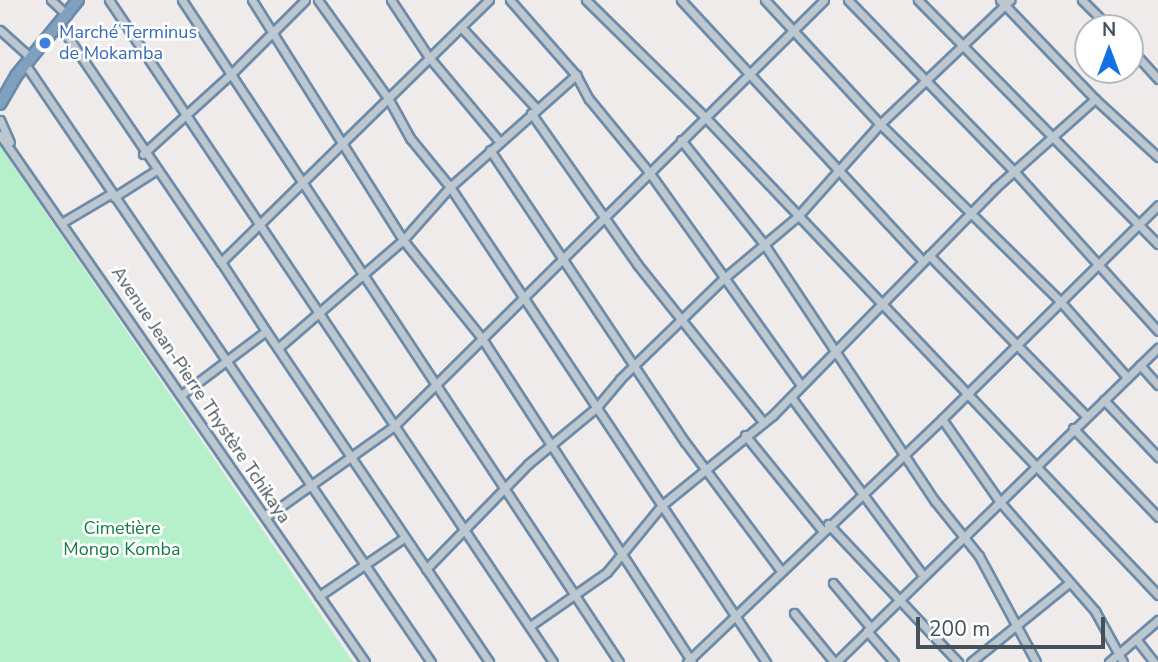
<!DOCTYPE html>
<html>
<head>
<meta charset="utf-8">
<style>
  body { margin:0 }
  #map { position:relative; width:1158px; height:662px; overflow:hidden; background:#efebeb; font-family:"Nunito Sans",sans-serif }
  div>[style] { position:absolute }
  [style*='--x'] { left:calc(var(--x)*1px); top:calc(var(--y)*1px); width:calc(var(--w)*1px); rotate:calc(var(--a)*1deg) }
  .green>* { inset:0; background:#b6f0cb }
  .roads { filter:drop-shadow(2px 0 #6c8ba9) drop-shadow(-2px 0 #6c8ba9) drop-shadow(0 2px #6c8ba9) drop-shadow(0 -2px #6c8ba9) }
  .minor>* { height:7px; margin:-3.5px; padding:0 3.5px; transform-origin:3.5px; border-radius:3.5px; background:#bcc7cf }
  .highway>* { height:10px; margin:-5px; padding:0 5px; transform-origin:5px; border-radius:5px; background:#81a0be }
  .dots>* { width:19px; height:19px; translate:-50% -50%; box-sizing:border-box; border:4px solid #fff; border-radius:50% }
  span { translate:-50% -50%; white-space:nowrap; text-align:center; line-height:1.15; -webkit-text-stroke:5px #fff; paint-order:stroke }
  .shop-label { font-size:18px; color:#366cbe }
  .left { translate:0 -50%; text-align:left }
  .street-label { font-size:18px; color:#44505a }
  .park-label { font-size:18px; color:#137d45 }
  .north { position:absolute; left:1074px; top:14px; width:70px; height:70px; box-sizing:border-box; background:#fff; border:2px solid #b4b9bd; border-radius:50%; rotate:0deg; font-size:19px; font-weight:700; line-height:28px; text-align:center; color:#44505a }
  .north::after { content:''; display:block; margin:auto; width:24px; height:32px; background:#1272e3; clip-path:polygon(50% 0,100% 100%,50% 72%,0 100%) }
  .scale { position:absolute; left:916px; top:617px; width:189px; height:32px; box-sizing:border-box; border:4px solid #44505a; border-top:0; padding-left:9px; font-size:21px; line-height:24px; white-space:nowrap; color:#44505a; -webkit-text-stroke:5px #fff; paint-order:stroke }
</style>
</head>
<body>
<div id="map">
  <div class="green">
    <i style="clip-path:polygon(0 146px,353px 662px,0 662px)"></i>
  </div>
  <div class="roads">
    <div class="minor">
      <i style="--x:51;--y:0;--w:22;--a:43"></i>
      <i style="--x:109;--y:0;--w:797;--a:56.15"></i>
      <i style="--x:182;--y:0;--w:793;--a:56.57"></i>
      <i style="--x:252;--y:0;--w:284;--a:57.8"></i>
      <i style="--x:403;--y:240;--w:124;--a:51.2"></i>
      <i style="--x:481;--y:337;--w:387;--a:57"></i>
      <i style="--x:318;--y:0;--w:120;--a:54.5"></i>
      <i style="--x:388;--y:98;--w:46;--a:61.2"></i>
      <i style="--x:410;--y:138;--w:63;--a:50.8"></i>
      <i style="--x:450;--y:187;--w:571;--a:56.37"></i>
      <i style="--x:391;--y:0;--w:67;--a:56.5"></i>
      <i style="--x:428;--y:56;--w:111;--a:50.1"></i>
      <i style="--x:510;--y:0;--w:100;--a:48.7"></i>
      <i style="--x:576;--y:75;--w:27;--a:62"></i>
      <i style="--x:589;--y:99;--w:94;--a:50.6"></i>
      <i style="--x:649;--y:172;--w:260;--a:54.5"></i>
      <i style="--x:586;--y:0;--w:165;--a:44.5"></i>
      <i style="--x:704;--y:116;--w:660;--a:46.53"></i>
      <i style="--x:681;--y:0;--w:356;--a:47.2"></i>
      <i style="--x:765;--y:0;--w:169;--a:47.2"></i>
      <i style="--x:880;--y:124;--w:251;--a:44.5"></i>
      <i style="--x:1059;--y:300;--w:103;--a:48.6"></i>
      <i style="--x:848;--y:0;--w:238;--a:45.9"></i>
      <i style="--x:1014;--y:171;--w:215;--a:48"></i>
      <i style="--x:918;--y:0;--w:342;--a:45.5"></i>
      <i style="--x:1000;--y:0;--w:137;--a:46.2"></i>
      <i style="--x:1095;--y:99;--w:86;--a:42.6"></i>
      <i style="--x:1082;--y:0;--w:40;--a:45"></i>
      <i style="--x:59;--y:24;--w:288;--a:55.8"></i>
      <i style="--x:461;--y:27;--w:112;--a:47.2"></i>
      <i style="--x:0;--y:30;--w:42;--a:42.1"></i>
      <i style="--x:1130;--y:48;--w:42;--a:47.9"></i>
      <i style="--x:25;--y:64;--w:723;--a:55.83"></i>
      <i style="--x:531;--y:113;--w:184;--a:54.9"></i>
      <i style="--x:637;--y:264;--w:202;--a:51.4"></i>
      <i style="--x:0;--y:120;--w:24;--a:66"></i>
      <i style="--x:0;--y:135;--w:641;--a:55.29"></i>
      <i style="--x:681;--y:140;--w:133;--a:51.4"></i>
      <i style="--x:764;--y:244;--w:309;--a:56.4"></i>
      <i style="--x:935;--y:501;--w:70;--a:51.3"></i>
      <i style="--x:979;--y:556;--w:120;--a:61.7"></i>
      <i style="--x:490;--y:150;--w:351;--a:56.3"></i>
      <i style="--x:685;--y:442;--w:161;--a:53.3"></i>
      <i style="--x:143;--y:154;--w:120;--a:-42.3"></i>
      <i style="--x:232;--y:73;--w:103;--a:-45"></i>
      <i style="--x:114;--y:197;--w:49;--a:-32.4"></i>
      <i style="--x:63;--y:222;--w:57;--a:-30.6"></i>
      <i style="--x:929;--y:255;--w:225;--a:45.7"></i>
      <i style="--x:266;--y:331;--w:399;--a:56"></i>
      <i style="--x:278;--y:348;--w:165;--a:-40.8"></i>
      <i style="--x:403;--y:240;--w:71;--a:-48.4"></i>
      <i style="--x:450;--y:187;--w:169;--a:-41.6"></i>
      <i style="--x:1140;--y:365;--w:27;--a:48"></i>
      <i style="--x:181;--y:395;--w:106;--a:-37"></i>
      <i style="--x:266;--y:331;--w:82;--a:-123.1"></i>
      <i style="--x:221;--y:262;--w:375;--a:-44.4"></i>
      <i style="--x:791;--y:397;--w:220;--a:53.5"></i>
      <i style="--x:1104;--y:400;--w:79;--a:46.5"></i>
      <i style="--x:942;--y:419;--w:101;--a:55.1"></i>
      <i style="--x:1000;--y:502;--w:145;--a:48.9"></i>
      <i style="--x:1095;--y:611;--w:58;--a:61.2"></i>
      <i style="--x:1073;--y:428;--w:123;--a:46.3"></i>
      <i style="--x:745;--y:435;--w:122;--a:51"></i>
      <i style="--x:266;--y:517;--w:157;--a:-35.4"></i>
      <i style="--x:394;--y:426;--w:605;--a:-44.73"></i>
      <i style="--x:828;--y:524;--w:190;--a:46.7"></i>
      <i style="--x:426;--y:569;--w:146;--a:-45.8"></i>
      <i style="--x:528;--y:464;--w:88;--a:-39.5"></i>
      <i style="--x:596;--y:408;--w:38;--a:-50"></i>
      <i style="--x:620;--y:379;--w:144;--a:-44.2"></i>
      <i style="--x:723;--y:279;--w:97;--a:-40"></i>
      <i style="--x:797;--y:217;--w:125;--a:-48.3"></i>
      <i style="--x:880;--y:124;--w:180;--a:-43.6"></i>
      <i style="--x:833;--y:583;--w:57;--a:49.9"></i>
      <i style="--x:319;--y:596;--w:103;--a:-34.3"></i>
      <i style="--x:794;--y:613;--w:63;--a:50.8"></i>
      <i style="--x:530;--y:626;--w:94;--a:-35"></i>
      <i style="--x:607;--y:572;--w:87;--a:-50.6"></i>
      <i style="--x:662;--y:505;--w:143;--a:-39"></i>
      <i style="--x:773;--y:415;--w:318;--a:-45.6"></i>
      <i style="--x:995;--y:188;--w:134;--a:-41.7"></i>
      <i style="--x:867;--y:631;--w:41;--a:48.9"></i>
      <i style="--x:1136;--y:639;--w:29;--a:52"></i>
      <i style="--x:687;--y:662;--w:352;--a:-43.6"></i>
      <i style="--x:942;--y:419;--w:304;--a:-44.7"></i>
      <i style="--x:836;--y:662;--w:450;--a:-44.3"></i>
      <i style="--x:971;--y:662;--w:126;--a:-38.9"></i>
      <i style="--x:1109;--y:662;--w:65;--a:-40.6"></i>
    </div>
    <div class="highway">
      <i style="--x:0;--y:104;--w:32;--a:-60"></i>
      <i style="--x:16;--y:76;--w:98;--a:-50.8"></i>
    </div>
  </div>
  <div class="dots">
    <i style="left:45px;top:43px;background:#3f7fe0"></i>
  </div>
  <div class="shop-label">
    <span class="left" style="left:59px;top:43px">Marché Terminus<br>de Mokamba</span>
  </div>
  <div class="street-label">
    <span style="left:201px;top:395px;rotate:56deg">Avenue Jean-Pierre Thystère Tchikaya</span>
  </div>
  <div class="park-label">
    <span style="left:122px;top:539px">Cimetière<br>Mongo Komba</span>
  </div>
  <div class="north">N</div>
  <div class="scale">200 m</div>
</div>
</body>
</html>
